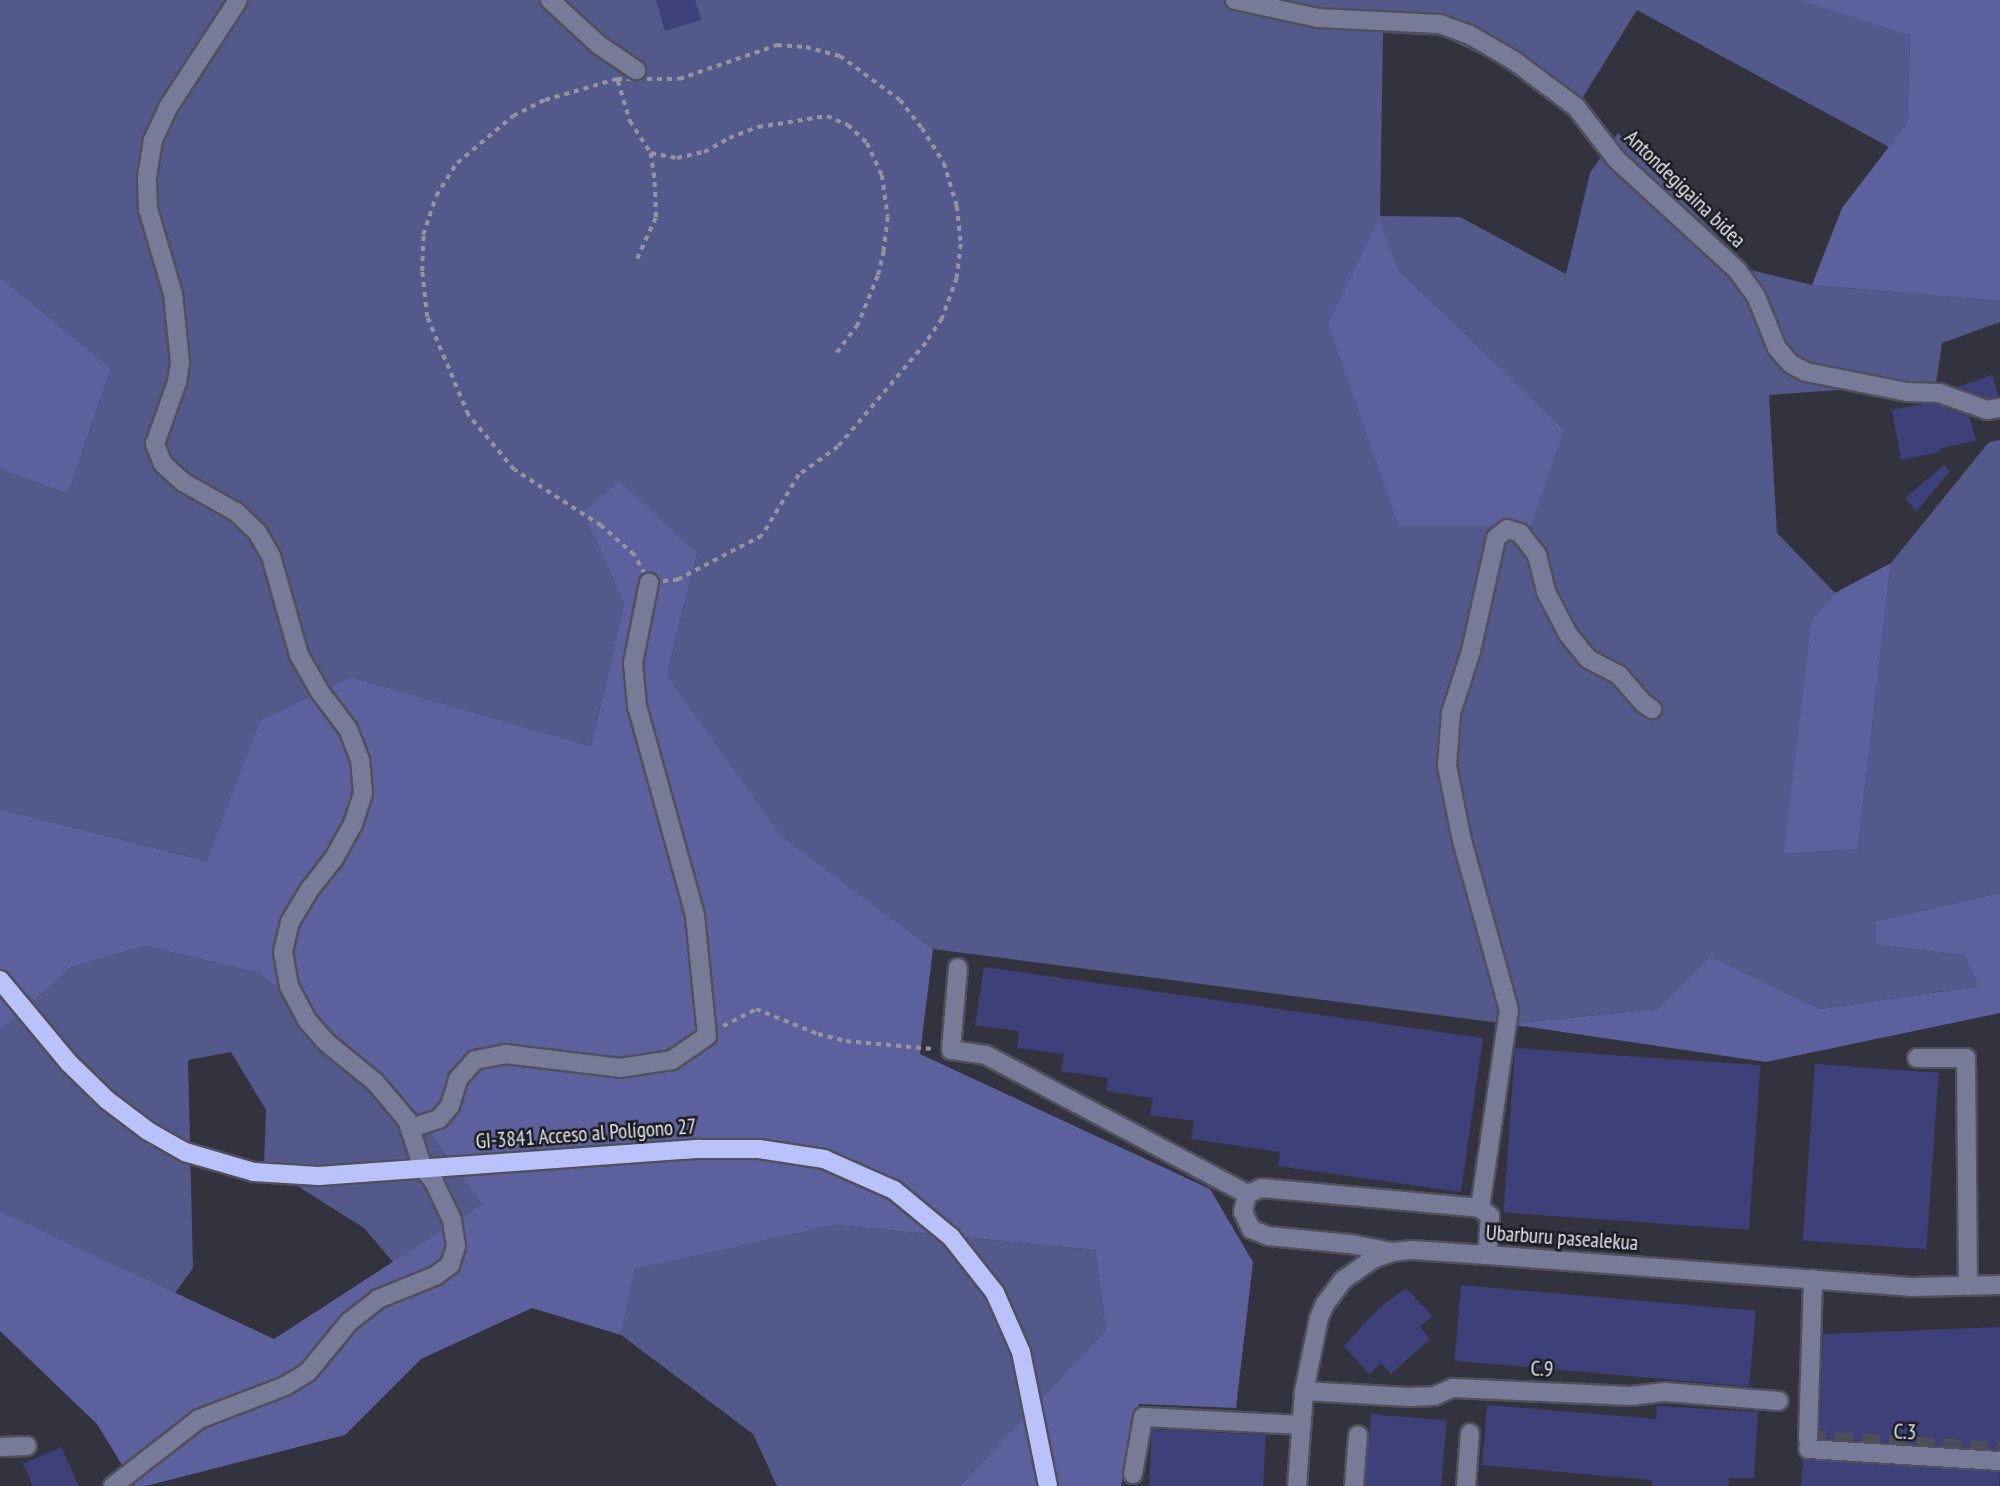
<!DOCTYPE html>
<html>
<head>
<meta charset="utf-8">
<style>
  body { margin:0 }
  #map { position:relative; width:2000px; height:1486px; overflow:hidden; background:#32333f; font-family:"PT Sans Narrow",sans-serif }
  div>[style] { position:absolute }
  [style*='--x'] { left:calc(var(--x)*1px); top:calc(var(--y)*1px); width:calc(var(--w)*1px); rotate:calc(var(--a)*1deg) }
  .green>* { inset:0; background:#54598c }
  .forest>* { inset:0; background:#5c619d }
  .building>* { inset:0; background:#3d4079; transform-origin:0 0 }
  .minor-tunnel>* { height:18px; margin-top:-9px; transform-origin:0; background:repeating-linear-gradient(90deg,#4d4e5a 0 18px,transparent 0 27px) }
  .path>* { height:3.5px; margin-top:-1.75px; transform-origin:0; background:repeating-linear-gradient(90deg,#94959f 0 5px,transparent 0 10px) }
  .roads { filter:drop-shadow(2px 0 #4f505b) drop-shadow(-2px 0 #4f505b) drop-shadow(0 2px #4f505b) drop-shadow(0 -2px #4f505b) }
  .minor>* { height:18px; margin:-9px; padding:0 9px; transform-origin:9px; border-radius:9px; background:#777b97 }
  .major>* { height:18px; margin:-9px; padding:0 9px; transform-origin:9px; border-radius:9px; background:#bac2fb }
  span { translate:-50% -50%; white-space:nowrap; text-align:center; line-height:1.15; -webkit-text-stroke:5px #1b1b21; paint-order:stroke }
  .street-label { font-size:21px; color:#e8e9f1 }
</style>
</head>
<body>
<div id="map">
  <div class="green">
    <i style="clip-path:polygon(evenodd,0 0,1797px 0,1910px 34px,1907px 123px,1889px 147px,1637px 10px,1573px 113px,1488px 58px,1442px 36px,1383px 33px,1380px 216px,1460px 217px,1566px 274px,1590px 173px,1618px 133px,1751px 270px,1812px 285px,2000px 301px,2000px 322px,1942px 343px,1936px 383px,1769px 395px,1777px 533px,1835px 593px,1811px 620px,1785px 854px,1858px 849px,1891px 563px,1989px 442px,2000px 440px,2000px 893px,1876px 921px,1876px 945px,1964px 955px,1979px 986px,1820px 1009px,1710px 956px,1657px 1009px,1508px 1024px,933px 949px,782px 836px,667px 675px,697px 553px,585px 512px,624px 604px,591px 746px,351px 677px,260px 720px,208px 861px,0 809px,0 469px,68px 494px,111px 368px,0 277px,0 0,1379px 220px,1399px 271px,1564px 429px,1328px 323px,1379px 220px)"></i>
    <i style="clip-path:polygon(145px 946px,259px 973px,401px 1094px,482px 1204px,393px 1262px,364px 1228px,264px 1165px,266px 1110px,231px 1052px,188px 1060px,193px 1268px,175px 1293px,0 1211px,0 1031px,72px 967px)"></i>
    <i style="clip-path:polygon(836px 1225px,1095px 1250px,1106px 1330px,960px 1486px,777px 1486px,753px 1434px,621px 1335px,633px 1269px)"></i>
  </div>
  <div class="forest">
    <i style="clip-path:polygon(1797px 0,2000px 0,2000px 301px,1812px 285px,1842px 208px,1907px 123px,1910px 35px)"></i>
    <i style="clip-path:polygon(1379px 219px,1399px 271px,1564px 429px,1531px 526px,1399px 526px,1328px 323px)"></i>
    <i style="clip-path:polygon(0 277px,111px 368px,68px 494px,0 469px)"></i>
    <i style="clip-path:polygon(619px 481px,697px 553px,667px 675px,782px 836px,933px 949px,920px 1054px,1210px 1189px,1253px 1262px,1236px 1408px,1139px 1404px,1121px 1486px,960px 1486px,1106px 1330px,1095px 1250px,836px 1225px,634px 1269px,621px 1335px,532px 1308px,421px 1359px,345px 1435px,146px 1486px,135px 1486px,97px 1424px,0 1331px,0 1211px,274px 1339px,482px 1204px,401px 1094px,259px 973px,145px 946px,72px 967px,0 1031px,0 809px,207px 861px,260px 720px,351px 677px,591px 746px,624px 604px,584px 512px)"></i>
    <i style="clip-path:polygon(1891px 563px,1858px 849px,1784px 854px,1811px 620px,1835px 593px)"></i>
    <i style="clip-path:polygon(2000px 893px,2000px 1013px,1766px 1062px,1508px 1024px,1657px 1009px,1710px 956px,1820px 1009px,1979px 986px,1964px 955px,1876px 945px,1876px 921px)"></i>
  </div>
  <div class="building">
    <i style="clip-path:polygon(656px 0,695px 0,701px 20px,665px 31px)"></i>
    <i style="clip-path:polygon(1992px 375px,1999px 397px,1988px 398px,1957px 387px)"></i>
    <i style="clip-path:polygon(1923px 404px,1937px 404px,1969px 416px,1976px 440px,1940px 449px,1940px 452px,1901px 460px,1892px 410px)"></i>
    <i style="clip-path:polygon(1944px 465px,1950px 471px,1916px 512px,1905px 498px)"></i>
    <i style="clip-path:polygon(984px 967px,1483px 1038px,1461px 1192px,1278px 1166px,1280px 1152px,1191px 1139px,1194px 1121px,1150px 1115px,1153px 1098px,1106px 1091px,1108px 1078px,1061px 1071px,1064px 1054px,1017px 1048px,1019px 1031px,975px 1025px)"></i>
    <i style="left:1515px;top:1048px;width:246px;height:165px;rotate:4deg"></i>
    <i style="left:1815px;top:1064px;width:124px;height:177px;rotate:4deg"></i>
    <i style="left:1461px;top:1285px;width:296px;height:76px;rotate:5deg"></i>
    <i style="clip-path:polygon(1406px 1288px,1432px 1316px,1420px 1327px,1430px 1339px,1391px 1374px,1381px 1363px,1369px 1374px,1344px 1346px,1379px 1308px)"></i>
    <i style="clip-path:polygon(2000px 1327px,2000px 1450px,1819px 1438px,1823px 1334px)"></i>
    <i style="clip-path:polygon(1487px 1405px,1656px 1419px,1657px 1406px,1758px 1412px,1754px 1478px,1729px 1478px,1728px 1486px,1652px 1486px,1652px 1480px,1482px 1465px)"></i>
    <i style="left:1371px;top:1414px;width:76px;height:72px;rotate:5deg"></i>
    <i style="left:1152px;top:1429px;width:114px;height:57px;rotate:3deg"></i>
    <i style="clip-path:polygon(61px 1447px,79px 1486px,33px 1486px,23px 1464px)"></i>
    <i style="clip-path:polygon(1803px 1459px,2000px 1472px,1999px 1486px,1801px 1486px)"></i>
  </div>
  <div class="minor-tunnel">
    <i style="--x:1808;--y:1439;--w:192;--a:3.6"></i>
  </div>
  <div class="path">
    <i style="--x:777;--y:45;--w:29;--a:4"></i>
    <i style="--x:806;--y:47;--w:35;--a:15"></i>
    <i style="--x:840;--y:56;--w:74;--a:36.3"></i>
    <i style="--x:900;--y:100;--w:36;--a:52"></i>
    <i style="--x:922;--y:128;--w:41;--a:57.8"></i>
    <i style="--x:944;--y:163;--w:45;--a:73.2"></i>
    <i style="--x:957;--y:206;--w:38;--a:84"></i>
    <i style="--x:961;--y:244;--w:34;--a:97"></i>
    <i style="--x:957;--y:278;--w:44;--a:110.1"></i>
    <i style="--x:942;--y:319;--w:29;--a:124"></i>
    <i style="--x:926;--y:343;--w:136;--a:130.2"></i>
    <i style="--x:838;--y:447;--w:48;--a:144.3"></i>
    <i style="--x:799;--y:475;--w:71;--a:121.2"></i>
    <i style="--x:762;--y:536;--w:95;--a:152.4"></i>
    <i style="--x:678;--y:580;--w:29;--a:174"></i>
    <i style="--x:649;--y:583;--w:32;--a:-118"></i>
    <i style="--x:634;--y:555;--w:44;--a:-138.7"></i>
    <i style="--x:601;--y:526;--w:103;--a:-147.2"></i>
    <i style="--x:514;--y:470;--w:72;--a:-129.9"></i>
    <i style="--x:468;--y:415;--w:106;--a:-112.7"></i>
    <i style="--x:427;--y:317;--w:46;--a:-96.2"></i>
    <i style="--x:422;--y:271;--w:36;--a:-88"></i>
    <i style="--x:423;--y:235;--w:41;--a:-71.6"></i>
    <i style="--x:436;--y:196;--w:39;--a:-58"></i>
    <i style="--x:457;--y:163;--w:73;--a:-40"></i>
    <i style="--x:513;--y:116;--w:36;--a:-27"></i>
    <i style="--x:545;--y:100;--w:75;--a:-16.3"></i>
    <i style="--x:617;--y:79;--w:62;--a:0"></i>
    <i style="--x:679;--y:79;--w:104;--a:-19.1"></i>
    <i style="--x:618;--y:81;--w:42;--a:73.3"></i>
    <i style="--x:630;--y:121;--w:38;--a:57"></i>
    <i style="--x:651;--y:153;--w:29;--a:82"></i>
    <i style="--x:655;--y:182;--w:36;--a:88"></i>
    <i style="--x:656;--y:218;--w:48;--a:114.4"></i>
    <i style="--x:651;--y:153;--w:26;--a:11"></i>
    <i style="--x:677;--y:158;--w:28;--a:-13"></i>
    <i style="--x:704;--y:152;--w:29;--a:-29"></i>
    <i style="--x:729;--y:138;--w:31;--a:-21"></i>
    <i style="--x:758;--y:127;--w:70;--a:-9.1"></i>
    <i style="--x:827;--y:116;--w:23;--a:23"></i>
    <i style="--x:848;--y:125;--w:26;--a:43"></i>
    <i style="--x:867;--y:143;--w:35;--a:65"></i>
    <i style="--x:882;--y:175;--w:42;--a:81.9"></i>
    <i style="--x:888;--y:217;--w:34;--a:97"></i>
    <i style="--x:884;--y:251;--w:26;--a:103"></i>
    <i style="--x:878;--y:276;--w:53;--a:112.2"></i>
    <i style="--x:858;--y:325;--w:39;--a:127"></i>
    <i style="--x:723;--y:1026;--w:37;--a:-27"></i>
    <i style="--x:756;--y:1009;--w:67;--a:22"></i>
    <i style="--x:818;--y:1034;--w:29;--a:14"></i>
    <i style="--x:846;--y:1041;--w:87;--a:5.3"></i>
  </div>
  <div class="roads">
    <div class="minor">
      <i style="--x:550;--y:0;--w:67;--a:42.6"></i>
      <i style="--x:599;--y:45;--w:45;--a:34"></i>
      <i style="--x:1235;--y:0;--w:85;--a:12.2"></i>
      <i style="--x:1318;--y:18;--w:122;--a:2.8"></i>
      <i style="--x:1440;--y:24;--w:32;--a:20"></i>
      <i style="--x:1470;--y:35;--w:50;--a:30.2"></i>
      <i style="--x:1513;--y:60;--w:79;--a:36.7"></i>
      <i style="--x:1576;--y:107;--w:67;--a:52.3"></i>
      <i style="--x:1617;--y:160;--w:163;--a:42.5"></i>
      <i style="--x:1737;--y:270;--w:32;--a:54"></i>
      <i style="--x:1756;--y:296;--w:56;--a:68"></i>
      <i style="--x:1777;--y:348;--w:21;--a:49"></i>
      <i style="--x:1791;--y:364;--w:17;--a:28"></i>
      <i style="--x:1806;--y:372;--w:103;--a:11.2"></i>
      <i style="--x:1907;--y:392;--w:32;--a:2"></i>
      <i style="--x:1939;--y:393;--w:51;--a:19.5"></i>
      <i style="--x:1987;--y:410;--w:13;--a:-9"></i>
      <i style="--x:958;--y:968;--w:82;--a:94.9"></i>
      <i style="--x:951;--y:1050;--w:35;--a:8"></i>
      <i style="--x:986;--y:1055;--w:296;--a:28"></i>
      <i style="--x:1917;--y:1058;--w:49;--a:0"></i>
      <i style="--x:1966;--y:1058;--w:228;--a:89.5"></i>
      <i style="--x:411;--y:1128;--w:29;--a:-18"></i>
      <i style="--x:439;--y:1119;--w:17;--a:-50"></i>
      <i style="--x:450;--y:1106;--w:28;--a:-73"></i>
      <i style="--x:458;--y:1079;--w:25;--a:-48"></i>
      <i style="--x:475;--y:1060;--w:31;--a:-11"></i>
      <i style="--x:505;--y:1054;--w:116;--a:6.9"></i>
      <i style="--x:620;--y:1068;--w:53;--a:-8.7"></i>
      <i style="--x:672;--y:1060;--w:42;--a:-34.4"></i>
      <i style="--x:707;--y:1036;--w:122;--a:-95.7"></i>
      <i style="--x:695;--y:915;--w:217;--a:-105.5"></i>
      <i style="--x:637;--y:706;--w:43;--a:-95.3"></i>
      <i style="--x:633;--y:663;--w:82;--a:-78.7"></i>
      <i style="--x:1480;--y:1208;--w:200;--a:-81.7"></i>
      <i style="--x:1509;--y:1010;--w:175;--a:-105.5"></i>
      <i style="--x:1462;--y:841;--w:76;--a:-101.3"></i>
      <i style="--x:1447;--y:766;--w:53;--a:-85.7"></i>
      <i style="--x:1451;--y:713;--w:65;--a:-72.1"></i>
      <i style="--x:1471;--y:651;--w:116;--a:-77.5"></i>
      <i style="--x:1496;--y:538;--w:14;--a:-39"></i>
      <i style="--x:1507;--y:529;--w:14;--a:17"></i>
      <i style="--x:1520;--y:533;--w:28;--a:52"></i>
      <i style="--x:1537;--y:555;--w:38;--a:76"></i>
      <i style="--x:1546;--y:592;--w:47;--a:62.4"></i>
      <i style="--x:1568;--y:634;--w:32;--a:51"></i>
      <i style="--x:1588;--y:659;--w:34;--a:27"></i>
      <i style="--x:1618;--y:674;--w:38;--a:49"></i>
      <i style="--x:1643;--y:703;--w:11;--a:34"></i>
      <i style="--x:1392;--y:1252;--w:43;--a:-169.2"></i>
      <i style="--x:1350;--y:1244;--w:82;--a:-174.4"></i>
      <i style="--x:1268;--y:1236;--w:18;--a:-158"></i>
      <i style="--x:1251;--y:1229;--w:19;--a:-115"></i>
      <i style="--x:1243;--y:1212;--w:18;--a:-77"></i>
      <i style="--x:1247;--y:1194;--w:16;--a:-22"></i>
      <i style="--x:1262;--y:1188;--w:219;--a:5.2"></i>
      <i style="--x:1480;--y:1208;--w:13;--a:39"></i>
      <i style="--x:1490;--y:1216;--w:39;--a:94"></i>
      <i style="--x:1304;--y:1391;--w:105;--a:3.3"></i>
      <i style="--x:1409;--y:1397;--w:25;--a:-2"></i>
      <i style="--x:1434;--y:1396;--w:21;--a:-23"></i>
      <i style="--x:1453;--y:1388;--w:178;--a:2.6"></i>
      <i style="--x:1631;--y:1396;--w:34;--a:-7"></i>
      <i style="--x:1665;--y:1392;--w:114;--a:4.5"></i>
      <i style="--x:1808;--y:1439;--w:160;--a:-88.2"></i>
      <i style="--x:0;--y:1447;--w:27;--a:-2"></i>
      <i style="--x:1808;--y:1449;--w:192;--a:3.6"></i>
      <i style="--x:1133;--y:1474;--w:58;--a:-80"></i>
      <i style="--x:1143;--y:1417;--w:159;--a:2.9"></i>
      <i style="--x:113;--y:1486;--w:109;--a:-37.9"></i>
      <i style="--x:199;--y:1419;--w:92;--a:-21"></i>
      <i style="--x:285;--y:1386;--w:27;--a:-31"></i>
      <i style="--x:308;--y:1372;--w:65;--a:-50.6"></i>
      <i style="--x:349;--y:1322;--w:37;--a:-38"></i>
      <i style="--x:378;--y:1299;--w:61;--a:-22"></i>
      <i style="--x:435;--y:1276;--w:19;--a:-36"></i>
      <i style="--x:450;--y:1265;--w:20;--a:-72"></i>
      <i style="--x:456;--y:1246;--w:26;--a:-99"></i>
      <i style="--x:452;--y:1220;--w:42;--a:-115.3"></i>
      <i style="--x:434;--y:1182;--w:18;--a:-128"></i>
      <i style="--x:423;--y:1168;--w:51;--a:-108.4"></i>
      <i style="--x:407;--y:1120;--w:50;--a:-130.1"></i>
      <i style="--x:375;--y:1082;--w:63;--a:-140.8"></i>
      <i style="--x:326;--y:1042;--w:29;--a:-131"></i>
      <i style="--x:307;--y:1020;--w:38;--a:-118"></i>
      <i style="--x:289;--y:986;--w:35;--a:-100"></i>
      <i style="--x:283;--y:952;--w:31;--a:-77"></i>
      <i style="--x:290;--y:922;--w:39;--a:-59"></i>
      <i style="--x:310;--y:889;--w:37;--a:-52"></i>
      <i style="--x:333;--y:860;--w:41;--a:-60.9"></i>
      <i style="--x:353;--y:824;--w:33;--a:-72"></i>
      <i style="--x:363;--y:793;--w:33;--a:-95"></i>
      <i style="--x:360;--y:760;--w:33;--a:-111"></i>
      <i style="--x:348;--y:729;--w:46;--a:-127.1"></i>
      <i style="--x:320;--y:692;--w:43;--a:-119.6"></i>
      <i style="--x:299;--y:655;--w:103;--a:-105.8"></i>
      <i style="--x:271;--y:556;--w:28;--a:-120"></i>
      <i style="--x:257;--y:532;--w:29;--a:-136"></i>
      <i style="--x:236;--y:512;--w:61;--a:-150.5"></i>
      <i style="--x:183;--y:482;--w:27;--a:-138"></i>
      <i style="--x:163;--y:464;--w:22;--a:-112"></i>
      <i style="--x:155;--y:444;--w:66;--a:-70.5"></i>
      <i style="--x:177;--y:382;--w:20;--a:-81"></i>
      <i style="--x:180;--y:362;--w:68;--a:-95.9"></i>
      <i style="--x:173;--y:294;--w:89;--a:-106.4"></i>
      <i style="--x:148;--y:209;--w:32;--a:-92"></i>
      <i style="--x:147;--y:177;--w:37;--a:-81"></i>
      <i style="--x:153;--y:140;--w:38;--a:-65"></i>
      <i style="--x:169;--y:106;--w:126;--a:-56.9"></i>
      <i style="--x:1297;--y:1486;--w:95;--a:-85.8"></i>
      <i style="--x:1304;--y:1391;--w:75;--a:-78.4"></i>
      <i style="--x:1319;--y:1318;--w:15;--a:-67"></i>
      <i style="--x:1325;--y:1304;--w:30;--a:-53"></i>
      <i style="--x:1343;--y:1280;--w:39;--a:-35"></i>
      <i style="--x:1375;--y:1258;--w:18;--a:-19"></i>
      <i style="--x:1392;--y:1252;--w:20;--a:-6"></i>
      <i style="--x:1412;--y:1250;--w:75;--a:3.8"></i>
      <i style="--x:1487;--y:1255;--w:425;--a:4.3"></i>
      <i style="--x:1911;--y:1287;--w:89;--a:-1.3"></i>
      <i style="--x:1354;--y:1486;--w:51;--a:-85.5"></i>
      <i style="--x:1466;--y:1486;--w:53;--a:-85.7"></i>
    </div>
    <div class="major">
      <i style="--x:0;--y:980;--w:108;--a:50.3"></i>
      <i style="--x:69;--y:1063;--w:53;--a:44.2"></i>
      <i style="--x:107;--y:1100;--w:51;--a:37.1"></i>
      <i style="--x:148;--y:1131;--w:43;--a:29.6"></i>
      <i style="--x:185;--y:1152;--w:72;--a:16.2"></i>
      <i style="--x:254;--y:1172;--w:65;--a:3.5"></i>
      <i style="--x:319;--y:1176;--w:381;--a:-4.1"></i>
      <i style="--x:699;--y:1149;--w:60;--a:0"></i>
      <i style="--x:759;--y:1149;--w:66;--a:8.7"></i>
      <i style="--x:824;--y:1159;--w:77;--a:23.9"></i>
      <i style="--x:894;--y:1190;--w:74;--a:39.5"></i>
      <i style="--x:951;--y:1237;--w:71;--a:51.8"></i>
      <i style="--x:995;--y:1293;--w:64;--a:66.2"></i>
      <i style="--x:1021;--y:1352;--w:137;--a:78.6"></i>
    </div>
  </div>
  <div class="street-label">
    <span style="left:1685px;top:189px;rotate:44deg">Antondegigaina bidea</span>
    <span style="left:586px;top:1134px;rotate:-4deg">GI-3841 Acceso al Polígono 27</span>
    <span style="left:1562px;top:1238px;rotate:4deg">Ubarburu pasealekua</span>
    <span style="left:1542px;top:1369px;rotate:2deg">C.9</span>
    <span style="left:1905px;top:1432px;rotate:3deg">C.3</span>
  </div>
</div>
</body>
</html>
